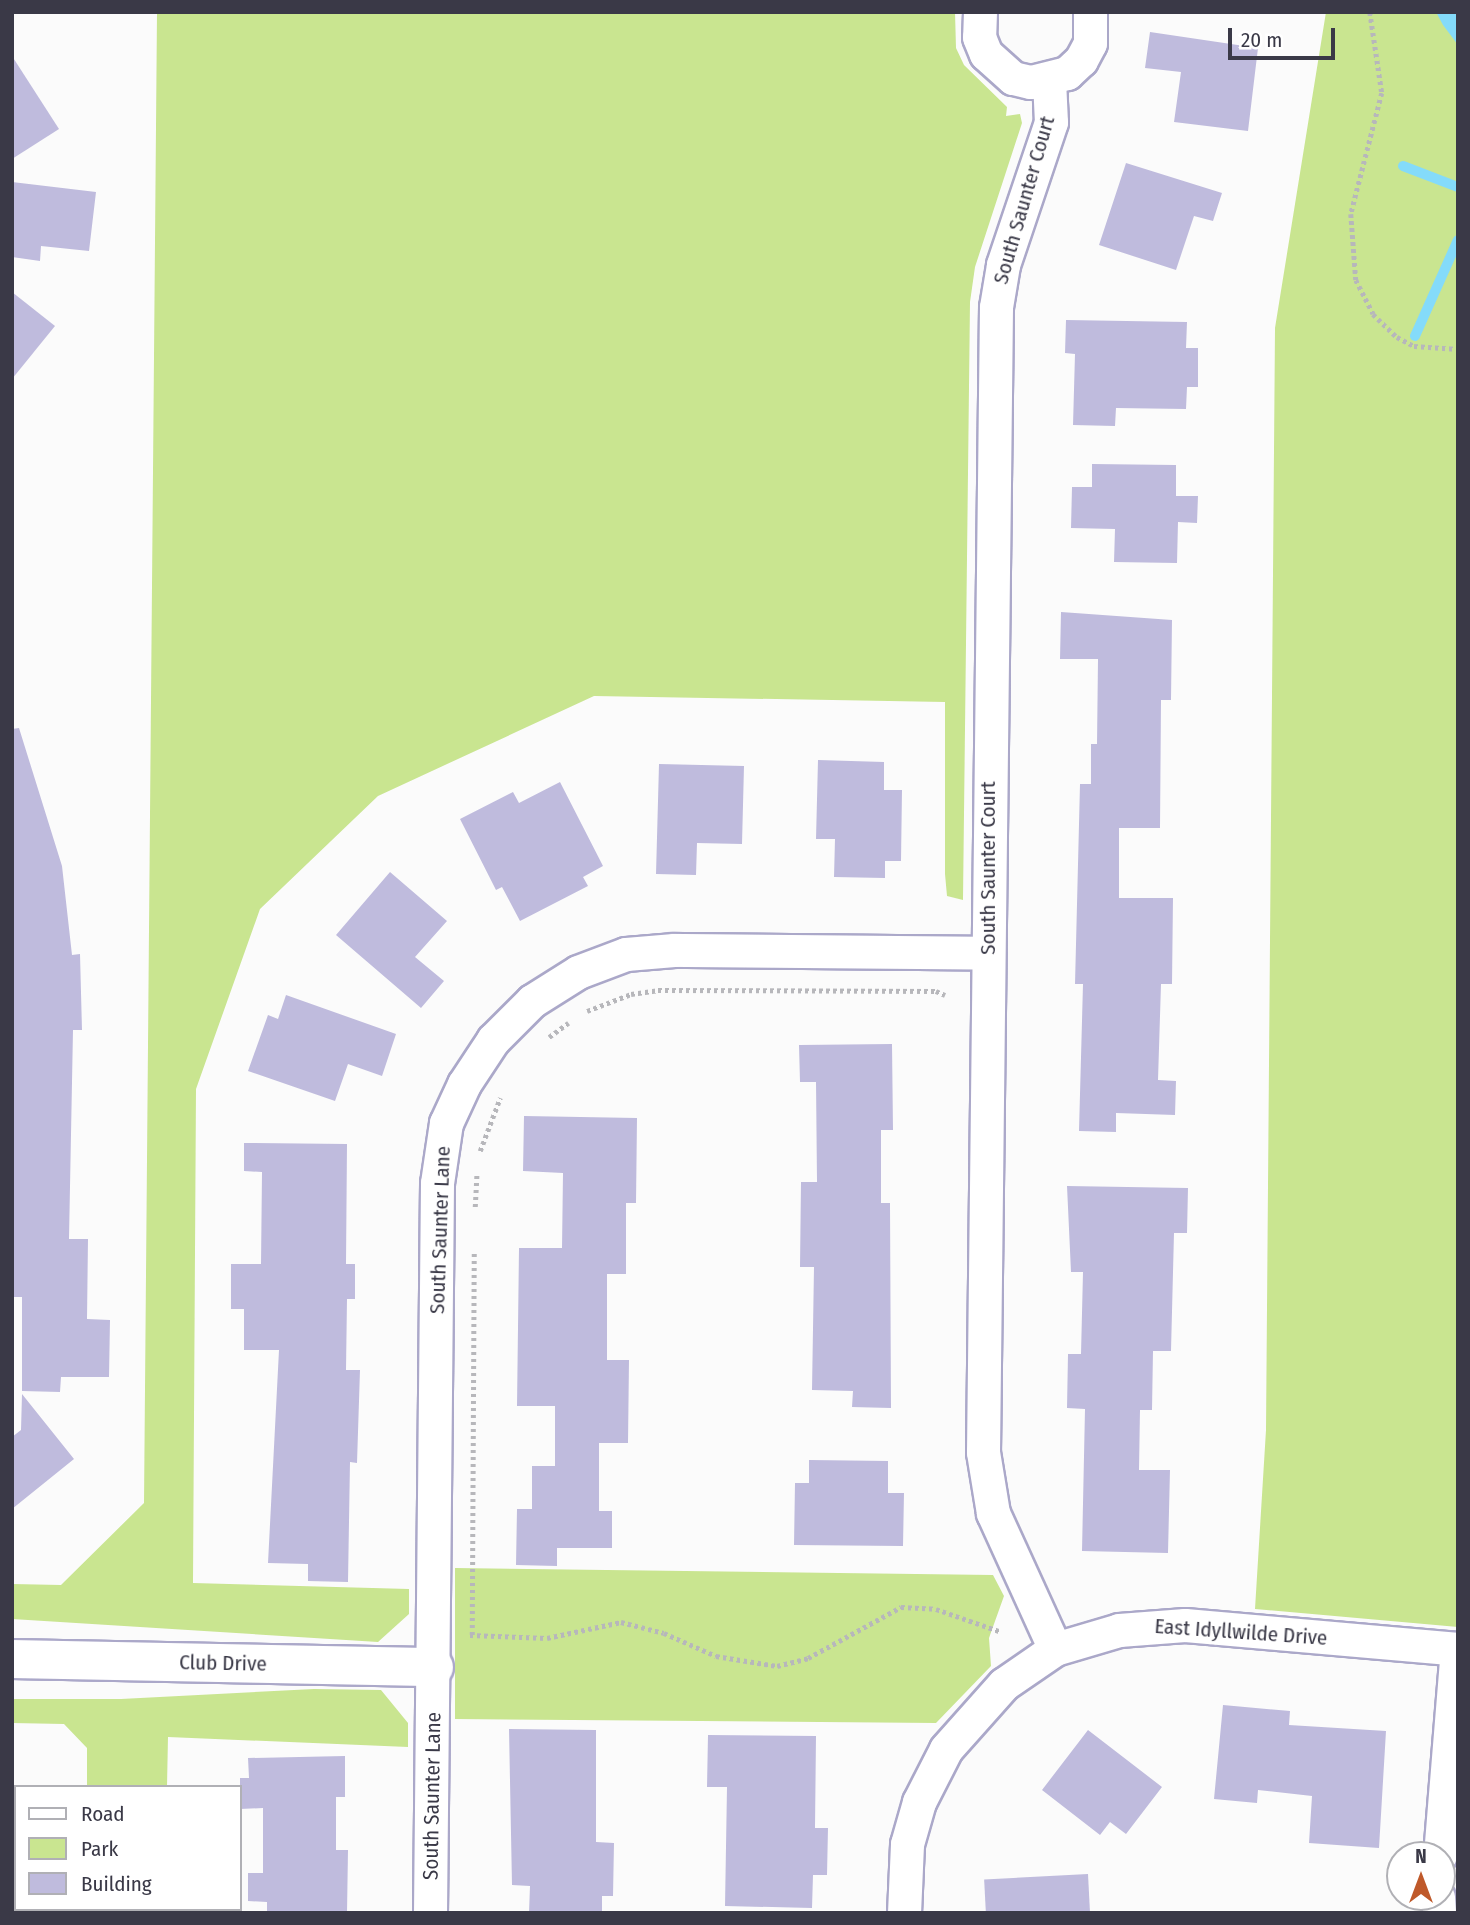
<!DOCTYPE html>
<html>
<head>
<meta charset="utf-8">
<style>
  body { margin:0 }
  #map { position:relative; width:1470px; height:1925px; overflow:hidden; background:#fbfbfb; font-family:"Fira Sans Condensed",sans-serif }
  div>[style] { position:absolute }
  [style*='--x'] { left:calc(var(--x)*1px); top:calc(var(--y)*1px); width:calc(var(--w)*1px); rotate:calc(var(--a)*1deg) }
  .green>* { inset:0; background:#c9e590; transform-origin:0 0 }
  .water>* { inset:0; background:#84dbfa }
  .stream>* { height:10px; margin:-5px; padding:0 5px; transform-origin:5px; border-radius:5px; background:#84dbfa }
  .building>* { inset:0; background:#bfbbdd; transform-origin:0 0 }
  .path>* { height:4.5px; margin-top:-2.25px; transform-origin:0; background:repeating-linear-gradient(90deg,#b7b7bb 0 3.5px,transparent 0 7px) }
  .roads { filter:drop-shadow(2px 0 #aba8c9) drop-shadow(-2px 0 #aba8c9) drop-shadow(0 2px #aba8c9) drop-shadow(0 -2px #aba8c9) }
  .street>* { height:33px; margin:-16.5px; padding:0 16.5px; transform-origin:16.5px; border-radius:16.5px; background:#fff }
  .secondary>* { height:38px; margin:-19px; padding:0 19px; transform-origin:19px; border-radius:19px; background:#fff }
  span { translate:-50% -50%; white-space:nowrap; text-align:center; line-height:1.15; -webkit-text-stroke:5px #fff; paint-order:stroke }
  .street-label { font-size:21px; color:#3a3947 }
  .frame { position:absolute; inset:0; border:14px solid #3a3947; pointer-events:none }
  .legend { position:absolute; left:14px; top:1785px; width:228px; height:126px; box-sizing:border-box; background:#fff; border:2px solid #b0b0b5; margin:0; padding:9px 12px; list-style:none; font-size:21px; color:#3a3947 }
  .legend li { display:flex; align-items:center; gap:14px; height:35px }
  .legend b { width:35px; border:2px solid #b0b0b5 }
  .north { position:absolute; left:1386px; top:1841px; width:70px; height:70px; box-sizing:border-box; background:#fff; border:2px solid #b0b0b5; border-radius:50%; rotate:0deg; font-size:19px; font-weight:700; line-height:28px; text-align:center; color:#3a3947 }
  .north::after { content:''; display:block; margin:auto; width:24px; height:32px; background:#bf592a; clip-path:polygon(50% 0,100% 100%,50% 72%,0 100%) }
  .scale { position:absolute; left:1228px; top:28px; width:107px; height:32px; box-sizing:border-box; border:4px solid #3a3947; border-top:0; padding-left:9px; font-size:21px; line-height:24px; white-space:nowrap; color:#3a3947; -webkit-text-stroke:5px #fff; paint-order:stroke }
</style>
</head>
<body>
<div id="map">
  <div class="green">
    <i style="clip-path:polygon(157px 12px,955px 12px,956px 48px,964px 65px,1007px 107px,1006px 116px,1020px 114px,1022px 123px,975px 267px,970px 302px,963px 900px,947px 896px,945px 874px,945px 702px,594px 696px,378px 796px,260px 909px,196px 1089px,193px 1583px,409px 1589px,409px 1614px,378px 1642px,12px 1619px,12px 1584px,61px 1585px,144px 1503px)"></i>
    <i style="clip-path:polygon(1326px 12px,1458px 12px,1458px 1627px,1255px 1609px,1266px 1430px,1275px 328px)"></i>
    <i style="clip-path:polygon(455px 1568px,993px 1575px,1004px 1596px,989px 1638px,991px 1666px,936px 1723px,455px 1719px)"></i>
    <i style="clip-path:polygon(314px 1689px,381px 1690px,408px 1723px,408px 1747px,168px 1737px,167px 1787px,87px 1787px,87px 1748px,64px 1724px,12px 1723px,12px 1699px,121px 1699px)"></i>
    <i style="left:87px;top:1909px;width:78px;height:4px"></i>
  </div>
  <div class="water">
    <i style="clip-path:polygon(1436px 12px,1458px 12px,1458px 45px,1443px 25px)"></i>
  </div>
  <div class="stream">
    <i style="--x:1403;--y:166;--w:59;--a:20.9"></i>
    <i style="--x:1415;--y:336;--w:105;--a:-65.9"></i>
  </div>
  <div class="building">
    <i style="clip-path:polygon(1150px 32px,1258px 48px,1248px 131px,1174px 122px,1181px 72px,1145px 68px)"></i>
    <i style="clip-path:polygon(12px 56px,59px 129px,12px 159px)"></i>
    <i style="clip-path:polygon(1126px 163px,1222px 193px,1213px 221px,1194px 216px,1176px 270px,1099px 245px)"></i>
    <i style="clip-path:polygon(12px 182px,96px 192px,89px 251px,41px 246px,40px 261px,12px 257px)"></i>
    <i style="clip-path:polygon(12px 292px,55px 326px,12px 379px)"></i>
    <i style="clip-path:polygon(1066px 320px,1187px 322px,1186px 348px,1198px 348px,1198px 387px,1187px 387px,1186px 409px,1116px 408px,1115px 426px,1073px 425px,1075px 354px,1065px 353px)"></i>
    <i style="clip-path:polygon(1092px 464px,1176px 465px,1176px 496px,1198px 496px,1197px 523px,1178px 522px,1177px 563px,1114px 562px,1115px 529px,1071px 528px,1072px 487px,1092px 487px)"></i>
    <i style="clip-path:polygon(1061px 612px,1172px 620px,1171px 700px,1161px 700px,1160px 828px,1119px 828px,1119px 898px,1173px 898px,1172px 984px,1161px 984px,1158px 1080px,1176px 1081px,1175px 1115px,1116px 1113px,1116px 1132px,1079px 1131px,1083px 984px,1075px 984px,1080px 784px,1091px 784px,1091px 744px,1097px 744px,1098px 659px,1060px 659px)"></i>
    <i style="clip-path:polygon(19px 728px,62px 866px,72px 955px,80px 954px,82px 1030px,73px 1030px,69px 1239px,88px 1239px,87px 1319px,110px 1320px,109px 1377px,61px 1377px,60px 1392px,22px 1391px,22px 1297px,12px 1297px,12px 729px)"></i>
    <i style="clip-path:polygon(818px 760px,884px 762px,884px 790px,902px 790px,901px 861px,885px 861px,885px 878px,834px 877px,835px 839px,816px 839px)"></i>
    <i style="clip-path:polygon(659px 764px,744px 766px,742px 844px,697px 843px,696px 875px,656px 874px)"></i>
    <i style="clip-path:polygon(560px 782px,603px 866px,583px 877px,588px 886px,520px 921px,502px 887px,496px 890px,460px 819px,513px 792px,519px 803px)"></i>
    <i style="clip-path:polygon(390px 872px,447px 921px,415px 957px,444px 981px,421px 1008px,336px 935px)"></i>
    <i style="clip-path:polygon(286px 995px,396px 1034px,382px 1076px,348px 1064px,335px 1101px,248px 1071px,268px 1015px,278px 1019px)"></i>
    <i style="clip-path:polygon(892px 1044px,893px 1130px,881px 1130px,881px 1203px,890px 1203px,891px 1408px,852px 1407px,853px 1391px,812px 1390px,814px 1267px,800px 1267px,801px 1182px,817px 1182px,816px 1082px,800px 1082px,799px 1045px)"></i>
    <i style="clip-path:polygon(524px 1116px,637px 1118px,636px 1203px,626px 1203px,626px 1274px,607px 1274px,607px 1360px,629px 1360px,628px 1443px,599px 1443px,599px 1511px,612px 1511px,612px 1548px,557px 1548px,557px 1566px,516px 1565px,517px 1509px,532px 1509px,532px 1466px,555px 1466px,555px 1406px,517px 1406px,519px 1248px,562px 1248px,563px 1173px,523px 1171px)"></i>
    <i style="clip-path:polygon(244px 1143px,347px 1144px,346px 1264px,355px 1264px,355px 1299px,347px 1299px,346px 1370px,360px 1370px,357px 1463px,350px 1462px,348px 1582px,308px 1581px,308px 1564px,268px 1563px,279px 1350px,244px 1350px,244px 1309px,231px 1309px,231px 1264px,261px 1264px,262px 1172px,244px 1171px)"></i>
    <i style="clip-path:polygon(1067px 1186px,1188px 1188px,1187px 1233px,1174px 1233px,1171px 1351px,1153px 1351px,1152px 1410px,1140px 1410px,1139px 1470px,1170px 1470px,1168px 1553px,1082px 1551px,1085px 1409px,1067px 1408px,1068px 1354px,1081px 1354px,1083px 1272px,1071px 1272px)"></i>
    <i style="clip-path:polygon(22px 1394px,74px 1459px,12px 1509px,12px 1437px,21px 1430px)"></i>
    <i style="clip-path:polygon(809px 1460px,888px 1461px,888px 1493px,904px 1493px,903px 1546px,794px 1545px,795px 1483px,809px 1483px)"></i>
    <i style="clip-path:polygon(1223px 1705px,1290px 1711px,1289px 1725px,1386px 1731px,1379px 1848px,1309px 1843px,1312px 1796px,1258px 1790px,1257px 1803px,1214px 1799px)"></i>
    <i style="clip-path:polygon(509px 1729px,596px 1730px,596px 1842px,614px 1843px,613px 1896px,602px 1896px,602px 1913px,529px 1913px,530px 1886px,512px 1885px)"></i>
    <i style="clip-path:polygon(1088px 1730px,1162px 1787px,1126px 1834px,1110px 1822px,1100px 1835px,1042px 1790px)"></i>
    <i style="clip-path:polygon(708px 1735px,816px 1736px,815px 1828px,828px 1828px,827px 1875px,813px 1875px,812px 1908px,725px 1906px,727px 1787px,707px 1787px)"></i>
    <i style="clip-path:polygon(345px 1756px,345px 1797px,336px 1797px,336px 1850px,348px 1850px,347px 1913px,267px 1913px,267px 1902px,248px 1901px,248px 1873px,263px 1873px,263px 1808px,240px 1809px,240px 1778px,249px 1778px,248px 1758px)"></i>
    <i style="left:1088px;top:1874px;width:39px;height:104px;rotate:87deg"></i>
  </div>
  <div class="path">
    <i style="--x:1370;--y:12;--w:82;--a:81.6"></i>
    <i style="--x:1382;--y:93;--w:125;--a:104.4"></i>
    <i style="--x:1351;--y:214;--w:66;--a:85.7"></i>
    <i style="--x:1356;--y:280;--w:38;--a:63"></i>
    <i style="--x:1373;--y:314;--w:33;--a:44"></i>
    <i style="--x:1397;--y:337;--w:19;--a:28"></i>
    <i style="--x:1414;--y:346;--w:44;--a:3.9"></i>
    <i style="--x:587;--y:1011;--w:47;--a:-21.1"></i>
    <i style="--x:631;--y:994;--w:27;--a:-8"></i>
    <i style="--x:658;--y:990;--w:278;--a:0.2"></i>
    <i style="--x:936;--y:991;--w:10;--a:24"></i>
    <i style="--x:549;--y:1037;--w:24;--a:-36"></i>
    <i style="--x:480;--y:1151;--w:57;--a:-69.3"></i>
    <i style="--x:475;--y:1207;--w:33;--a:-87"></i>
    <i style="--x:470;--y:1635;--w:77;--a:2.2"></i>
    <i style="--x:547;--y:1638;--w:76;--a:-12.2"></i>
    <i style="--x:621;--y:1622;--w:44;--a:14.3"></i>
    <i style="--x:664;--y:1633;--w:57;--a:23.9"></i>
    <i style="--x:716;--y:1656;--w:62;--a:9.3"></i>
    <i style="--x:777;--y:1666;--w:32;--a:-14"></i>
    <i style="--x:808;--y:1658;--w:106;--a:-28.7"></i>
    <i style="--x:901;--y:1607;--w:35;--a:3"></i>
    <i style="--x:936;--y:1609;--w:67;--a:19.2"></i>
    <i style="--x:472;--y:1635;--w:384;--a:-89.7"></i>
  </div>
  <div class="roads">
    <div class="street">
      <i style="--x:980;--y:12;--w:25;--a:92"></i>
      <i style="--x:979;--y:37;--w:18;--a:68"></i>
      <i style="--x:986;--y:54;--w:36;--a:42"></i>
      <i style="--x:1013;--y:78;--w:18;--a:13"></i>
      <i style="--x:1031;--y:82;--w:37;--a:-14"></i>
      <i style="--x:1067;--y:73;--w:19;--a:-43"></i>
      <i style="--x:1081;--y:60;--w:19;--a:-62"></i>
      <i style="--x:1090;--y:43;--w:31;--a:-90"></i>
      <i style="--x:1049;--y:80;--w:42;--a:87.3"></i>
      <i style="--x:1051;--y:122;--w:151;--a:108.6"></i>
      <i style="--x:1003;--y:265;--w:43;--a:99.5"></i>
      <i style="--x:996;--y:307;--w:1145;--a:90.65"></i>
      <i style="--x:983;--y:1452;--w:62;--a:80.7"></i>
      <i style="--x:993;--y:1513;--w:149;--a:65.5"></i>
      <i style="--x:1440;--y:1855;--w:207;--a:-85.3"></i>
      <i style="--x:1438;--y:1897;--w:16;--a:86"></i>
      <i style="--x:430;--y:1913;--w:730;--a:-89.45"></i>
      <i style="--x:437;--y:1183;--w:61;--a:-81.5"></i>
      <i style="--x:446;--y:1123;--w:43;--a:-65.2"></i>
      <i style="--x:464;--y:1084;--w:53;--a:-56.6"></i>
      <i style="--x:493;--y:1040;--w:55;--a:-45"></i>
      <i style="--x:532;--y:1001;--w:54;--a:-32.2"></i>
      <i style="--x:578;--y:972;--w:51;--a:-20.6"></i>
      <i style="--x:626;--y:954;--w:48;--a:-4.8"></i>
      <i style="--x:674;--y:950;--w:313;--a:0.5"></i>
      <i style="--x:904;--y:1913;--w:69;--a:-87.5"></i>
      <i style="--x:907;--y:1844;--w:44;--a:-74.1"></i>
      <i style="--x:919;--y:1802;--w:59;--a:-63"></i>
      <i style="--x:946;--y:1749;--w:87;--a:-48.3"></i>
      <i style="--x:1004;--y:1684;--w:62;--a:-34.5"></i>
      <i style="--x:1055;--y:1649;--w:67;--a:-16.5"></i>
      <i style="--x:1119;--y:1630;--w:66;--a:-4.3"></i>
      <i style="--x:1185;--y:1625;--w:274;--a:5"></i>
    </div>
    <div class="secondary">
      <i style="--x:12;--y:1659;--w:422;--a:1.1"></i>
    </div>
  </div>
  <div class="street-label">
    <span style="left:1024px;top:200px;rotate:-74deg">South Saunter Court</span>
    <span style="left:988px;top:868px;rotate:-90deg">South Saunter Court</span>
    <span style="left:440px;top:1230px;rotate:-88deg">South Saunter Lane</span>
    <span style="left:1241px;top:1632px;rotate:4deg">East Idyllwilde Drive</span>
    <span style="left:223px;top:1663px;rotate:1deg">Club Drive</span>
    <span style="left:432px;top:1796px;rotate:-89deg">South Saunter Lane</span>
  </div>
  <div class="frame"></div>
  <ul class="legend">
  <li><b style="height:9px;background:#fff"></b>Road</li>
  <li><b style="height:19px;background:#c9e590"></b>Park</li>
  <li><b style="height:19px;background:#bfbbdd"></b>Building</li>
  </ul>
  <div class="north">N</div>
  <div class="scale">20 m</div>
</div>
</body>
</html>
